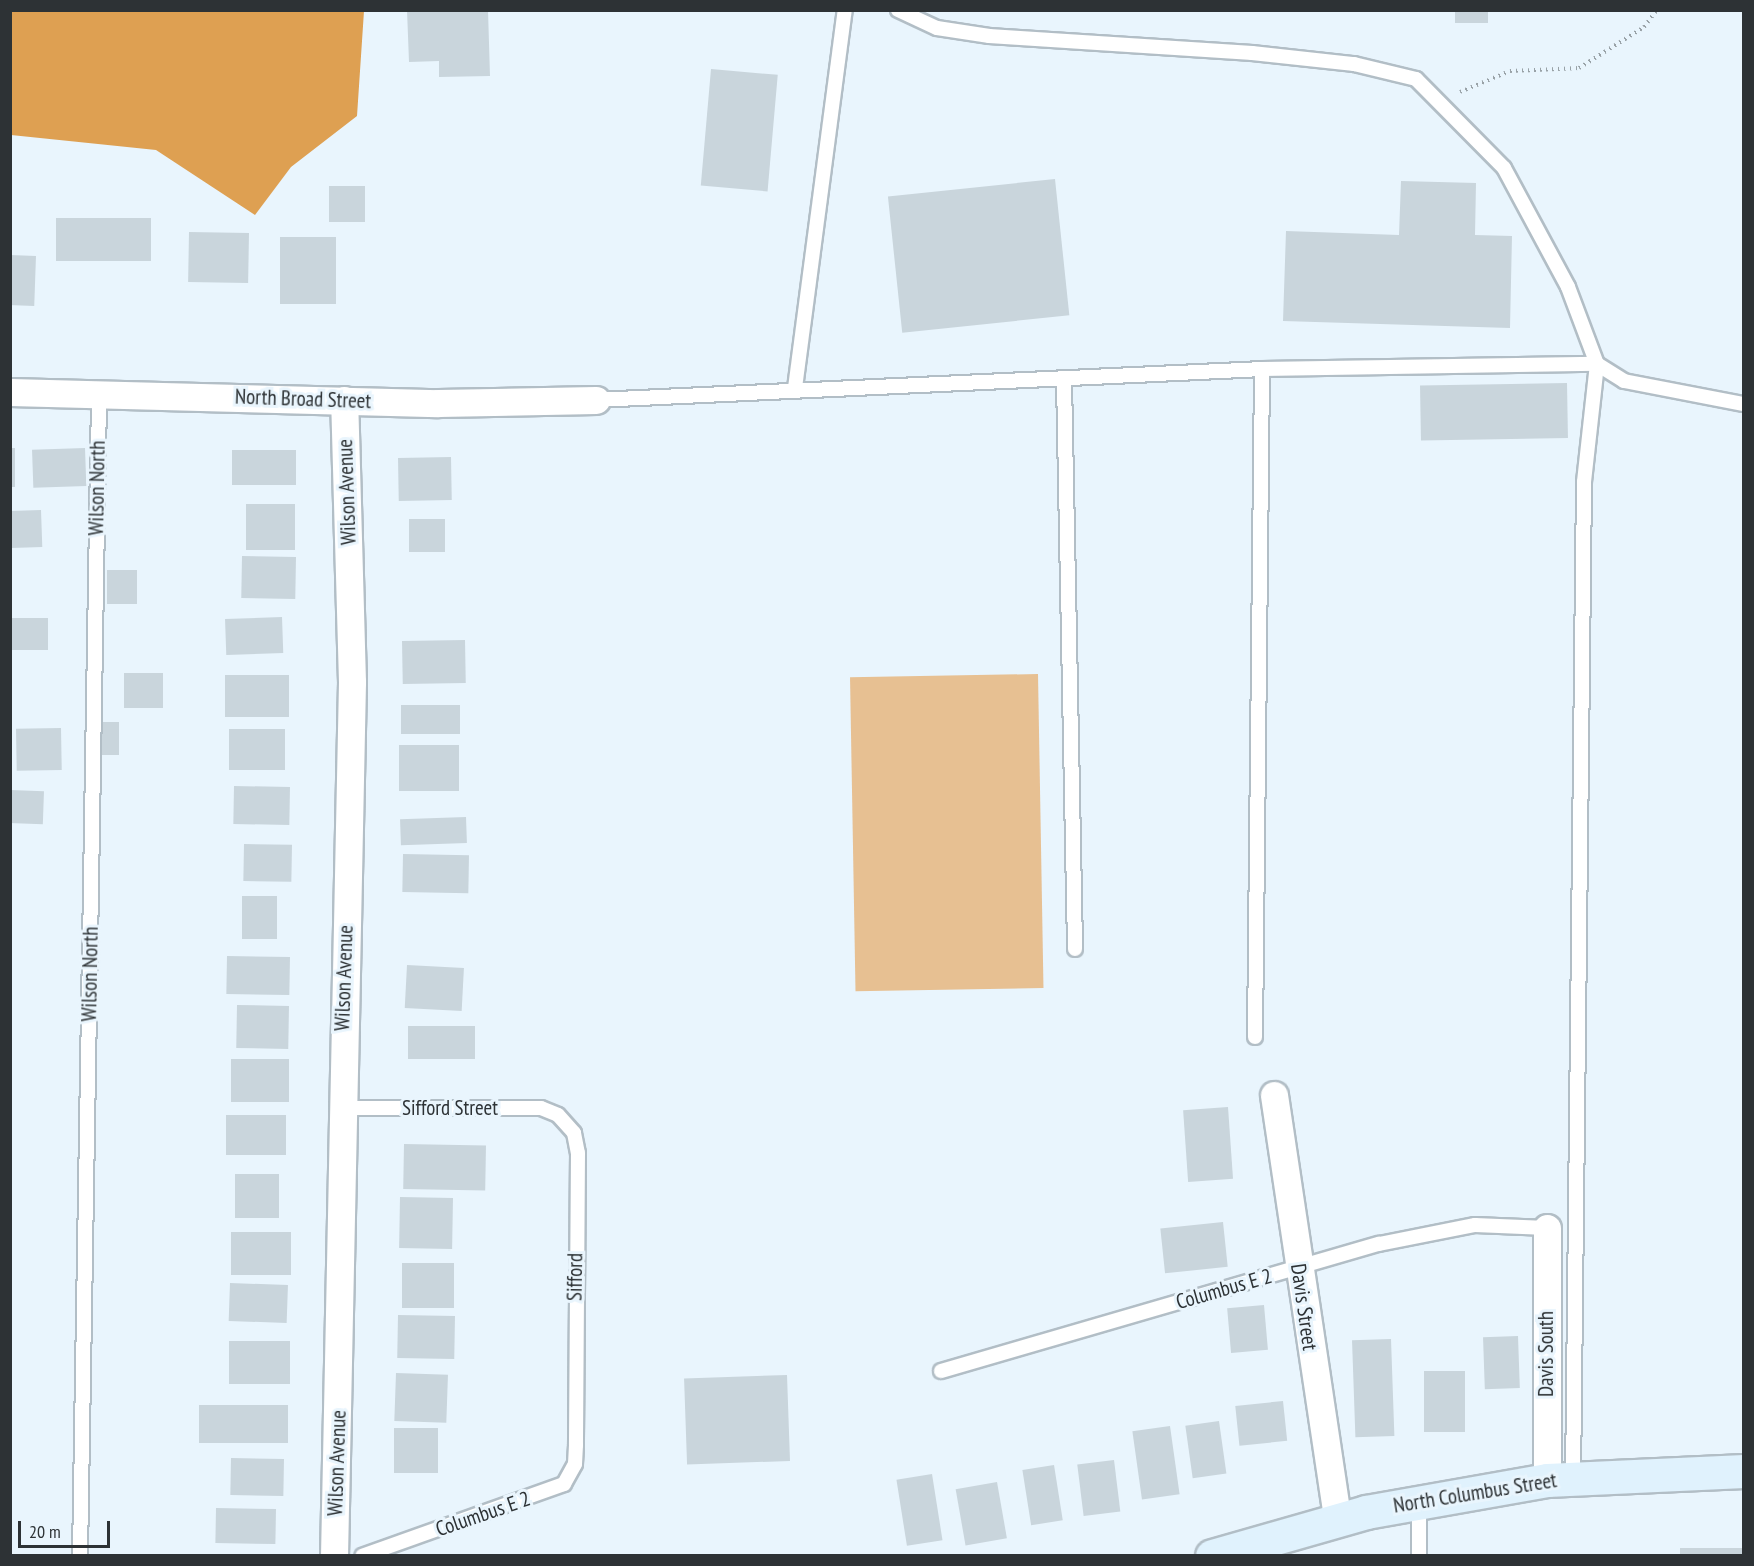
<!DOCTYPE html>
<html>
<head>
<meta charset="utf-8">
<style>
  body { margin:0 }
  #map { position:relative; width:1754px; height:1566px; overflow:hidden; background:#e9f5fd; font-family:"PT Sans Narrow",sans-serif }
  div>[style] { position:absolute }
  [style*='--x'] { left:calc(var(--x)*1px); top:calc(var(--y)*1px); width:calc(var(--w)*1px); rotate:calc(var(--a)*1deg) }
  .green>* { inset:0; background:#e7c092; transform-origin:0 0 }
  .forest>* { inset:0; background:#dea052 }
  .building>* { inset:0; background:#c9d5dc; transform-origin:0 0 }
  .path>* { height:4px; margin-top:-2px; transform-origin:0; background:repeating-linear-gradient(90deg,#99a2a7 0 1.5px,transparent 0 6px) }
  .roads { filter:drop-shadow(2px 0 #b2bec6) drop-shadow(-2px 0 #b2bec6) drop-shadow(0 2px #b2bec6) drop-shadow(0 -2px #b2bec6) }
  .service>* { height:14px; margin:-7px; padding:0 7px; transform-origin:7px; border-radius:7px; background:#fff }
  .minor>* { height:27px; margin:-13.5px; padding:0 13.5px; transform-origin:13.5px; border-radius:13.5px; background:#fff }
  .secondary>* { height:33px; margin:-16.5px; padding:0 16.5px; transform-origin:16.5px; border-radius:16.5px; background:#e0f2fd }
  span { translate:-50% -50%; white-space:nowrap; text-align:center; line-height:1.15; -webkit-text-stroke:6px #e9f5fd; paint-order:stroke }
  .street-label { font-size:21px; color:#2d3235 }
  .frame { position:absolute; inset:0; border:12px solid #2d3235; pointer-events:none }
  .scale { position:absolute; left:18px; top:1521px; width:92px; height:27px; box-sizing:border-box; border:3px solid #2d3235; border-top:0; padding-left:8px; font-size:18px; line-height:21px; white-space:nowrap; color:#2d3235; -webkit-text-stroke:4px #e9f5fd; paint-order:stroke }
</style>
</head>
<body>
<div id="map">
  <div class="green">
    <i style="left:1038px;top:674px;width:314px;height:188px;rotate:89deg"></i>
  </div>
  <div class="forest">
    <i style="clip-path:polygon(11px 10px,364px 11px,357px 116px,291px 167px,255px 215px,156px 150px,11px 135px)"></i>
  </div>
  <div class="building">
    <i style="clip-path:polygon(407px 10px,488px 10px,490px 76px,439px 77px,439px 61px,409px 62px)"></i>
    <i style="left:1455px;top:10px;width:33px;height:13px"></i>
    <i style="left:711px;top:69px;width:67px;height:117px;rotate:5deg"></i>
    <i style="left:1055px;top:179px;width:137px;height:168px;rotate:84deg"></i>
    <i style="clip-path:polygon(1401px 181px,1476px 183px,1475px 235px,1512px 236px,1510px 328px,1283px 321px,1286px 231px,1399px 235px)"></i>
    <i style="left:329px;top:186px;width:36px;height:36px"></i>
    <i style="left:56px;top:218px;width:95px;height:43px"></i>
    <i style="left:189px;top:232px;width:60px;height:50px;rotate:1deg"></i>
    <i style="left:280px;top:237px;width:56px;height:67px"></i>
    <i style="left:10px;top:255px;width:26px;height:50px;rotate:2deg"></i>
    <i style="left:1567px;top:383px;width:55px;height:147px;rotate:89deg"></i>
    <i style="left:10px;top:448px;width:5px;height:39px"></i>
    <i style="left:85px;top:448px;width:38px;height:53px;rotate:88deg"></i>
    <i style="left:296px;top:450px;width:35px;height:64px;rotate:90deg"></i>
    <i style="left:451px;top:457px;width:43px;height:53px;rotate:89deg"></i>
    <i style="left:246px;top:504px;width:49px;height:46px"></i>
    <i style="left:41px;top:510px;width:37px;height:31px;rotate:88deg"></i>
    <i style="left:445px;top:519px;width:33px;height:36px;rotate:90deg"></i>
    <i style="left:242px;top:556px;width:54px;height:42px;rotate:1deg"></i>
    <i style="left:107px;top:570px;width:30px;height:34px"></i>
    <i style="left:282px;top:617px;width:36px;height:57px;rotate:88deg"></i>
    <i style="left:11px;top:618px;width:37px;height:32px"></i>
    <i style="left:465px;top:640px;width:43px;height:63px;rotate:89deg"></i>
    <i style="left:124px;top:673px;width:39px;height:35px"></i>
    <i style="left:225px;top:675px;width:64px;height:42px"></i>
    <i style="left:460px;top:705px;width:29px;height:59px;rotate:90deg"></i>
    <i style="left:96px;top:722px;width:23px;height:33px"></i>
    <i style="left:61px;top:728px;width:42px;height:45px;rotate:89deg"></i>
    <i style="left:229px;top:729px;width:56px;height:41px"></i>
    <i style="left:459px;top:745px;width:46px;height:60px;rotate:90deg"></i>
    <i style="left:234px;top:786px;width:56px;height:38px;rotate:1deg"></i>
    <i style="left:10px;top:790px;width:34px;height:33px;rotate:2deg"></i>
    <i style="left:466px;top:817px;width:26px;height:66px;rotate:88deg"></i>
    <i style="left:244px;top:844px;width:48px;height:37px;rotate:1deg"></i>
    <i style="left:403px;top:854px;width:66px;height:38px;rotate:1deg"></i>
    <i style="left:242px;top:896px;width:35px;height:43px"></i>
    <i style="left:227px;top:956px;width:63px;height:38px;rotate:1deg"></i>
    <i style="left:407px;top:965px;width:57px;height:43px;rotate:3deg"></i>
    <i style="left:237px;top:1005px;width:52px;height:43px;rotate:1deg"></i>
    <i style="left:408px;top:1026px;width:67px;height:33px"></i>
    <i style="left:231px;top:1059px;width:58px;height:43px"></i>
    <i style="left:1228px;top:1107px;width:72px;height:45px;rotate:86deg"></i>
    <i style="left:226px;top:1115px;width:60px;height:40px"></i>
    <i style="left:404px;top:1144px;width:82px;height:45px;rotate:1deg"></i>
    <i style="left:235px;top:1174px;width:44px;height:44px"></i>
    <i style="left:400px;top:1197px;width:53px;height:51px;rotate:1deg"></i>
    <i style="left:1223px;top:1222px;width:45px;height:63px;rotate:84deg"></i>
    <i style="left:231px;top:1232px;width:60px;height:43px"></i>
    <i style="left:402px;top:1263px;width:52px;height:45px"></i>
    <i style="left:230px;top:1283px;width:58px;height:38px;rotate:2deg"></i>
    <i style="left:1264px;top:1305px;width:45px;height:37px;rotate:85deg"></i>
    <i style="left:398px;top:1315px;width:57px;height:43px;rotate:1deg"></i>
    <i style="left:1518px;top:1336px;width:52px;height:35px;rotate:88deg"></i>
    <i style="left:1391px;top:1339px;width:97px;height:39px;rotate:88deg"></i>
    <i style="left:229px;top:1341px;width:61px;height:43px"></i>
    <i style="left:1424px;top:1371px;width:41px;height:61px"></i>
    <i style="left:396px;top:1373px;width:52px;height:48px;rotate:2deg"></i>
    <i style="left:787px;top:1375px;width:86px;height:103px;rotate:88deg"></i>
    <i style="left:1283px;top:1401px;width:40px;height:48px;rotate:84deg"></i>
    <i style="left:199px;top:1405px;width:89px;height:38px"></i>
    <i style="left:1219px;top:1421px;width:53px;height:34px;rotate:82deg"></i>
    <i style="left:1170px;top:1426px;width:69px;height:38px;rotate:82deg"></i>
    <i style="left:394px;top:1428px;width:44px;height:45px"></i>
    <i style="left:231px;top:1458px;width:53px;height:37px;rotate:1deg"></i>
    <i style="left:1114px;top:1460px;width:52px;height:37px;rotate:83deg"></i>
    <i style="left:1054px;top:1465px;width:56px;height:32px;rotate:81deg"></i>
    <i style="left:932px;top:1474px;width:67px;height:36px;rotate:81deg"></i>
    <i style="left:997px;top:1482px;width:57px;height:42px;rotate:80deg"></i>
    <i style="left:216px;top:1508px;width:60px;height:35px;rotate:1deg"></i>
    <i style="left:1744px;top:1548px;width:8px;height:64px;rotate:90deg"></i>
  </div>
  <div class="path">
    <i style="--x:1460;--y:92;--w:54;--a:-22.8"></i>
    <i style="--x:1510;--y:71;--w:69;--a:-2.5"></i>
    <i style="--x:1579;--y:68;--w:77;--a:-32.2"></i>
    <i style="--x:1644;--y:27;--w:21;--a:-53"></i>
  </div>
  <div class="roads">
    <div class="service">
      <i style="--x:898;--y:10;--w:43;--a:24.8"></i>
      <i style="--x:937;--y:28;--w:53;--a:8.7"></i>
      <i style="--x:989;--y:36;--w:264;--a:3.7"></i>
      <i style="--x:1252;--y:53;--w:103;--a:6.2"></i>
      <i style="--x:1354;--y:64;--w:64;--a:13.6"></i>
      <i style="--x:1416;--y:79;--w:125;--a:45.3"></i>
      <i style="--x:1504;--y:168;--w:135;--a:61.7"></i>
      <i style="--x:1568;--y:287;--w:82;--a:69.4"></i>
      <i style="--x:1597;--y:364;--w:119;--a:96.3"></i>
      <i style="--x:1584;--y:482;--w:995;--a:90.63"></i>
      <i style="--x:1064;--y:379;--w:570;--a:88.89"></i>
      <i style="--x:795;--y:388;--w:381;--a:-82.5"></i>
      <i style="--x:596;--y:400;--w:667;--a:-2.66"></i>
      <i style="--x:1262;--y:369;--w:335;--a:-0.9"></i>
      <i style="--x:1597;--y:364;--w:32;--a:32"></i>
      <i style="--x:1624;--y:381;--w:122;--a:10.9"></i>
      <i style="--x:1255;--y:1037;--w:668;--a:-89.4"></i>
      <i style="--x:340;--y:1108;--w:201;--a:0"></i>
      <i style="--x:541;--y:1108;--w:18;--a:22"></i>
      <i style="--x:558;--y:1115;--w:24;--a:48"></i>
      <i style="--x:574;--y:1133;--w:20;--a:79"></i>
      <i style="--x:578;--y:1153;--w:292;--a:90.4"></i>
      <i style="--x:576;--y:1445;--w:19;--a:93"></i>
      <i style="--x:575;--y:1464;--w:23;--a:119"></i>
      <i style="--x:564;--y:1484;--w:214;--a:160.4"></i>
      <i style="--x:941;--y:1371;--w:456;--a:-16.2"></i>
      <i style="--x:1379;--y:1244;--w:98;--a:-11.2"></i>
      <i style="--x:1475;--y:1225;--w:72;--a:2.4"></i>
      <i style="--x:80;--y:1556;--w:1163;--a:-89.06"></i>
      <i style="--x:1419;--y:1556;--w:55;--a:-90"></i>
    </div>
    <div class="minor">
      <i style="--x:10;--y:392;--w:428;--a:1.5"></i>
      <i style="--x:438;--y:403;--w:158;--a:-1.1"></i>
      <i style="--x:1274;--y:1095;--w:429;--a:81.5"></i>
      <i style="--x:1547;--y:1228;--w:252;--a:90"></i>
      <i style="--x:334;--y:1556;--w:874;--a:-88.82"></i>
      <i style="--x:352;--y:682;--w:282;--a:-91.6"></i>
    </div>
    <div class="secondary">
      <i style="--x:1212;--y:1556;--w:160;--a:-15.9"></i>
      <i style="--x:1366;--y:1512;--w:184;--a:-10"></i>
      <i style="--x:1547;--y:1480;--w:197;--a:-2.6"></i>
    </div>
  </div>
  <div class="street-label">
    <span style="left:303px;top:399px;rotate:2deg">North Broad Street</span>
    <span style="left:97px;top:488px;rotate:-89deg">Wilson North</span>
    <span style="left:347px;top:492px;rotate:-92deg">Wilson Avenue</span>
    <span style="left:90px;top:974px;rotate:-89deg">Wilson North</span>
    <span style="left:344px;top:978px;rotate:-88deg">Wilson Avenue</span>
    <span style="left:450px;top:1108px">Sifford Street</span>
    <span style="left:575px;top:1277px;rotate:-89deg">Sifford</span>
    <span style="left:1224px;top:1289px;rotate:-16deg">Columbus E 2</span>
    <span style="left:1304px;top:1307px;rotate:82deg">Davis Street</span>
    <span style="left:1546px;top:1354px;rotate:-90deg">Davis South</span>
    <span style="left:337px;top:1463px;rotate:-88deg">Wilson Avenue</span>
    <span style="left:1475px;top:1493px;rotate:-9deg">North Columbus Street</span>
    <span style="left:483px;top:1514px;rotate:-19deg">Columbus E 2</span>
  </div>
  <div class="frame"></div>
  <div class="scale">20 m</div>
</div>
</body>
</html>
